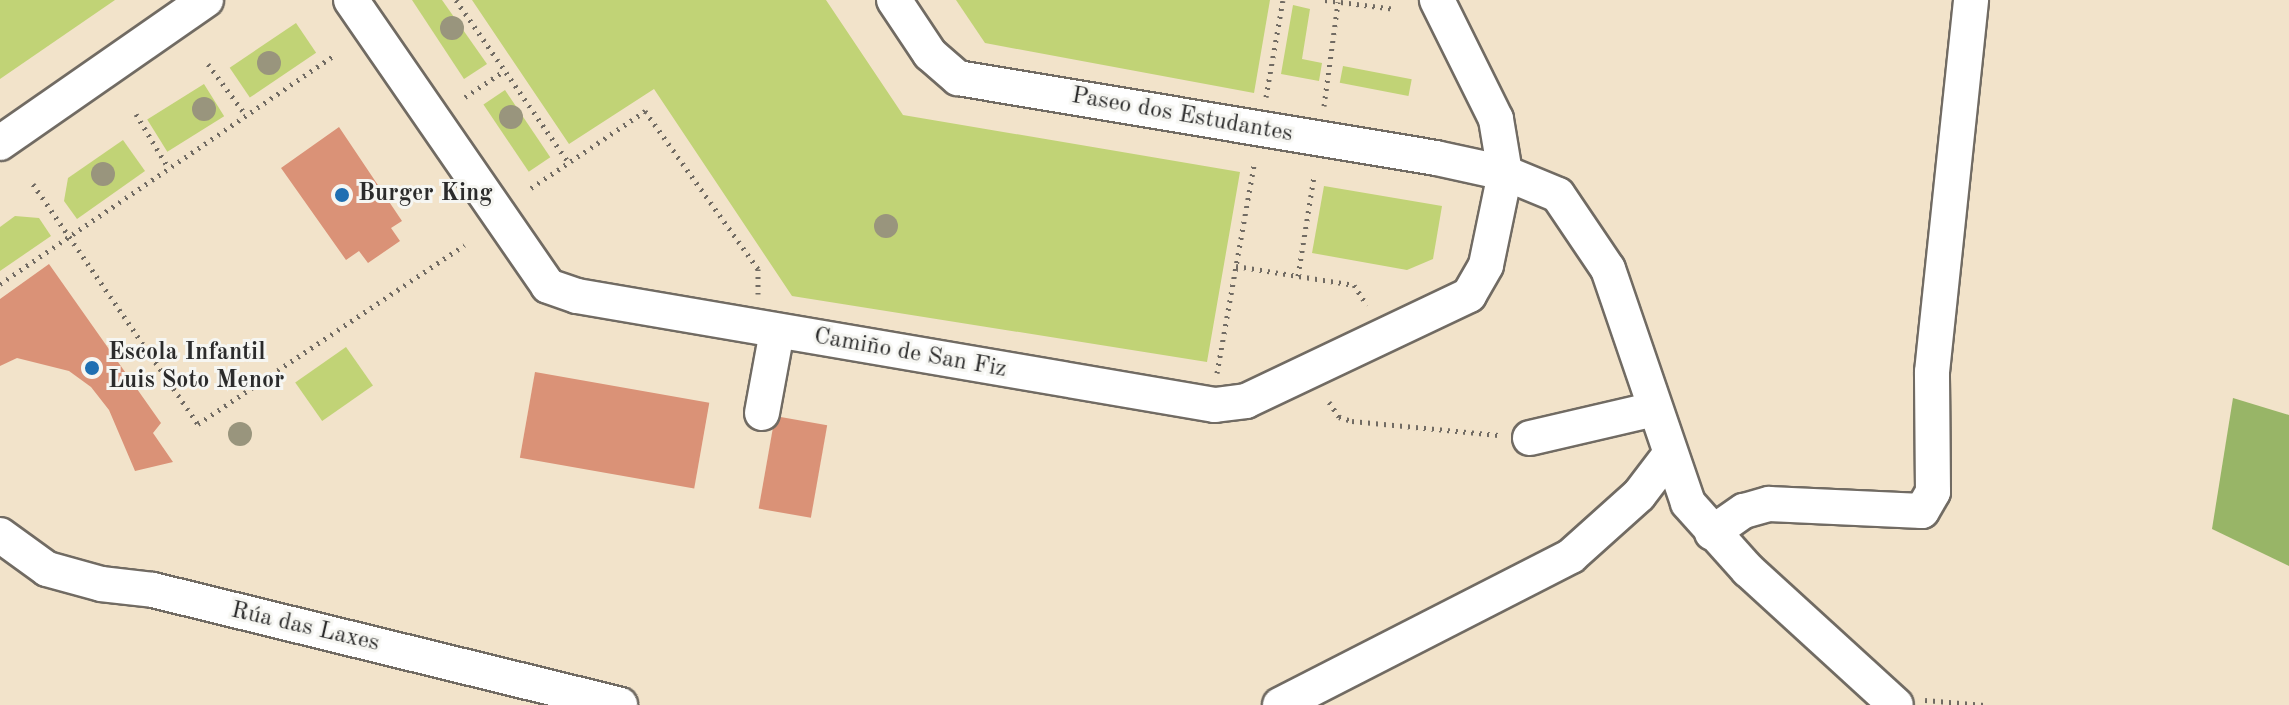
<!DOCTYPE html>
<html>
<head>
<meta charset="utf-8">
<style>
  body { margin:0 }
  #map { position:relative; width:2289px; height:705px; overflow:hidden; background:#f2e3ca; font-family:"Old Standard TT",serif }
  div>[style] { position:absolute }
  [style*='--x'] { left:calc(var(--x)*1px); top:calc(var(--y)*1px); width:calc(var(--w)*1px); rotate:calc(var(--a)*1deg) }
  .green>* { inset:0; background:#c1d376; transform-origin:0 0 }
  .forest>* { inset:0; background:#98b567 }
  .building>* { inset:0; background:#da9277; transform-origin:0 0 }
  .path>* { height:5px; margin-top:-2.5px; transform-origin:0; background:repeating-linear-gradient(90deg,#716b63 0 2px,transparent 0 8px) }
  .roads { filter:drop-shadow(2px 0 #716b63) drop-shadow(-2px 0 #716b63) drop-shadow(0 2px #716b63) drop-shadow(0 -2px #716b63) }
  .minor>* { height:34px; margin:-17px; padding:0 17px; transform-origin:17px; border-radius:17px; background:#fff }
  .trees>* { width:24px; height:24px; margin:-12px; border-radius:50%; background:#99957d }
  .dots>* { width:22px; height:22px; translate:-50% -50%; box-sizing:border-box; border:4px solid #f6f6f2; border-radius:50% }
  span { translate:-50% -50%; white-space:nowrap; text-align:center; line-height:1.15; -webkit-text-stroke:6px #f6f6f2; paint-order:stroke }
  .street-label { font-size:24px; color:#2b2b2b }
  .poi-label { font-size:24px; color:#2b2b2b; font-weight:700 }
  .left { translate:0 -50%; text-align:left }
</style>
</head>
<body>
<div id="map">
  <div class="green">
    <i style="clip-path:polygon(0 0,115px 0,0 79px)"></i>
    <i style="clip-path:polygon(412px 0,442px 0,487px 64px,464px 79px)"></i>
    <i style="clip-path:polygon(472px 0,826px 0,903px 115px,1240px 172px,1207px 362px,792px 296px,654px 89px,569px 144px)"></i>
    <i style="clip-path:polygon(956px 0,1270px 0,1254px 93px,985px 43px)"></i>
    <i style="clip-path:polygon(1293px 5px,1310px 9px,1302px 59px,1322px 63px,1319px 81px,1281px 74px)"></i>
    <i style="left:296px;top:23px;width:36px;height:80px;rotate:56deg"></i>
    <i style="left:1343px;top:66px;width:70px;height:17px;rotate:11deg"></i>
    <i style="left:204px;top:84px;width:38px;height:67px;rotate:58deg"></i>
    <i style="left:505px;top:90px;width:81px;height:26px;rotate:56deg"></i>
    <i style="clip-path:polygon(123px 140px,145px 171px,77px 219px,64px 201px,68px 178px)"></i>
    <i style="clip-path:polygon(1324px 186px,1442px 206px,1433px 259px,1407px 270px,1312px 253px)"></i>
    <i style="clip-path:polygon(15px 216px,39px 218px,51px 236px,0 271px,0 227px)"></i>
    <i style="left:346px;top:347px;width:47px;height:62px;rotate:55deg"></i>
  </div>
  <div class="forest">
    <i style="clip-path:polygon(2233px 398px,2289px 415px,2289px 566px,2212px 529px)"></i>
  </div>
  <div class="building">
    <i style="clip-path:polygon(339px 127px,402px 221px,391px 228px,400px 241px,368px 263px,359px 251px,346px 260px,281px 168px)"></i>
    <i style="clip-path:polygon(49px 264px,161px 423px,153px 433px,173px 462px,135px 471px,109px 410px,91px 387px,69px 371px,17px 358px,0 366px,0 299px)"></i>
    <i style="left:535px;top:372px;width:177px;height:87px;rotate:10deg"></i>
    <i style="left:775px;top:416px;width:53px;height:94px;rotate:10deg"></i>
  </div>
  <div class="path">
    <i style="--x:456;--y:0;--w:198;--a:55.3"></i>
    <i style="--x:1325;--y:0;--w:71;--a:7.3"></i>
    <i style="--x:208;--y:64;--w:62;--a:53.5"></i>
    <i style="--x:465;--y:97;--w:47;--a:-33.7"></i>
    <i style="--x:1266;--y:97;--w:98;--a:-80.1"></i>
    <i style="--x:1324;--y:106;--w:105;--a:-82.3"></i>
    <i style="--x:136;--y:114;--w:62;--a:58.9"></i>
    <i style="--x:33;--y:184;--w:291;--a:55.5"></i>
    <i style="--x:198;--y:424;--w:321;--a:-33.9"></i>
    <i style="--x:531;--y:188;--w:138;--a:-34"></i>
    <i style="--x:645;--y:111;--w:194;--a:54.4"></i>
    <i style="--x:758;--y:269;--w:25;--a:90"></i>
    <i style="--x:1236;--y:266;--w:120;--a:9.1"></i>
    <i style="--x:1354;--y:285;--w:24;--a:57"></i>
    <i style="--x:1298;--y:276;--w:101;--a:-80.9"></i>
    <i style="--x:0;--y:284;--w:405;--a:-34.4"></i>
    <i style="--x:1217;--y:373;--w:211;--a:-79.9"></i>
    <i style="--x:1329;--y:402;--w:18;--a:56"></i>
    <i style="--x:1339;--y:417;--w:14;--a:17"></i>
    <i style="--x:1352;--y:421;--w:147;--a:5.5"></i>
    <i style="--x:1925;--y:700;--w:60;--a:4.8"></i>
  </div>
  <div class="roads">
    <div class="minor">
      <i style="--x:351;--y:0;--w:347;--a:55.4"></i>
      <i style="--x:548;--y:286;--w:31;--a:19"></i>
      <i style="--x:577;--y:296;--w:647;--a:9.7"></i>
      <i style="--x:1215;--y:405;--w:31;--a:-7"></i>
      <i style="--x:1246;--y:401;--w:247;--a:-25.4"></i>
      <i style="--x:1469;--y:295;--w:34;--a:-60"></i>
      <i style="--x:1486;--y:265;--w:94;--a:-78.3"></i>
      <i style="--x:1505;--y:173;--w:55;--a:-99.5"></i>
      <i style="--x:1496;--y:119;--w:133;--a:-116.4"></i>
      <i style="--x:894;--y:0;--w:65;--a:56.3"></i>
      <i style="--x:930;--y:54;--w:37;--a:41"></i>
      <i style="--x:958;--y:78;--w:485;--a:9.5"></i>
      <i style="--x:1436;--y:158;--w:71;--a:12.3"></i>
      <i style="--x:1505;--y:173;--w:57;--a:22.5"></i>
      <i style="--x:1558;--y:195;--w:89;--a:56"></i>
      <i style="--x:1608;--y:269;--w:247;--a:71.1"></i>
      <i style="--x:1688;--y:503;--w:90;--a:48.2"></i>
      <i style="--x:1748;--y:570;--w:200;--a:42.4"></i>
      <i style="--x:0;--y:143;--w:251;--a:-34.8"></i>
      <i style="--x:762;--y:413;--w:83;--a:-79.6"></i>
      <i style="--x:1530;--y:438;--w:128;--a:-13.1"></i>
      <i style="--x:1712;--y:533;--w:39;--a:-35"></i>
      <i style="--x:1744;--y:511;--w:26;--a:-16"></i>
      <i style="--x:1769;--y:504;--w:153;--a:2.6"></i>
      <i style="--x:1922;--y:511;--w:22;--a:-60"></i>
      <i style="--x:1933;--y:492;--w:120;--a:-90.5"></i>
      <i style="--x:1932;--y:372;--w:374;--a:-84"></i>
      <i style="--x:0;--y:535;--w:58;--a:35.9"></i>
      <i style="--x:47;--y:569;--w:56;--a:15.5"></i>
      <i style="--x:101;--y:584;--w:52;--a:6.6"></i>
      <i style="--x:153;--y:590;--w:481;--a:13.8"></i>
      <i style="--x:1280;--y:705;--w:327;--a:-27.1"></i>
      <i style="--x:1571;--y:556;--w:91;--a:-41.9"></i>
      <i style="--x:1639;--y:495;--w:48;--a:-52.7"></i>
    </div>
  </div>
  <div class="trees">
    <i style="left:452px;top:28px"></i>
    <i style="left:269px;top:63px"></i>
    <i style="left:204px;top:109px"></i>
    <i style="left:511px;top:117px"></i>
    <i style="left:103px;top:174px"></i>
    <i style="left:886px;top:226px"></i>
    <i style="left:240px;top:434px"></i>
  </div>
  <div class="dots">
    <i style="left:342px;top:195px;background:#1f6fb2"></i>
    <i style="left:92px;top:368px;background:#1f6fb2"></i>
  </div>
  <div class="street-label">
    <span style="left:1182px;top:116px;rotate:10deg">Paseo dos Estudantes</span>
    <span style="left:910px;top:354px;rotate:10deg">Camiño de San Fiz</span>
    <span style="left:305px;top:628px;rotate:13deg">Rúa das Laxes</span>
  </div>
  <div class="poi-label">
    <span class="left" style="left:358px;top:195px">Burger King</span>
    <span class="left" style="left:108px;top:368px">Escola Infantil<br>Luis Soto Menor</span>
  </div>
</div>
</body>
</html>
